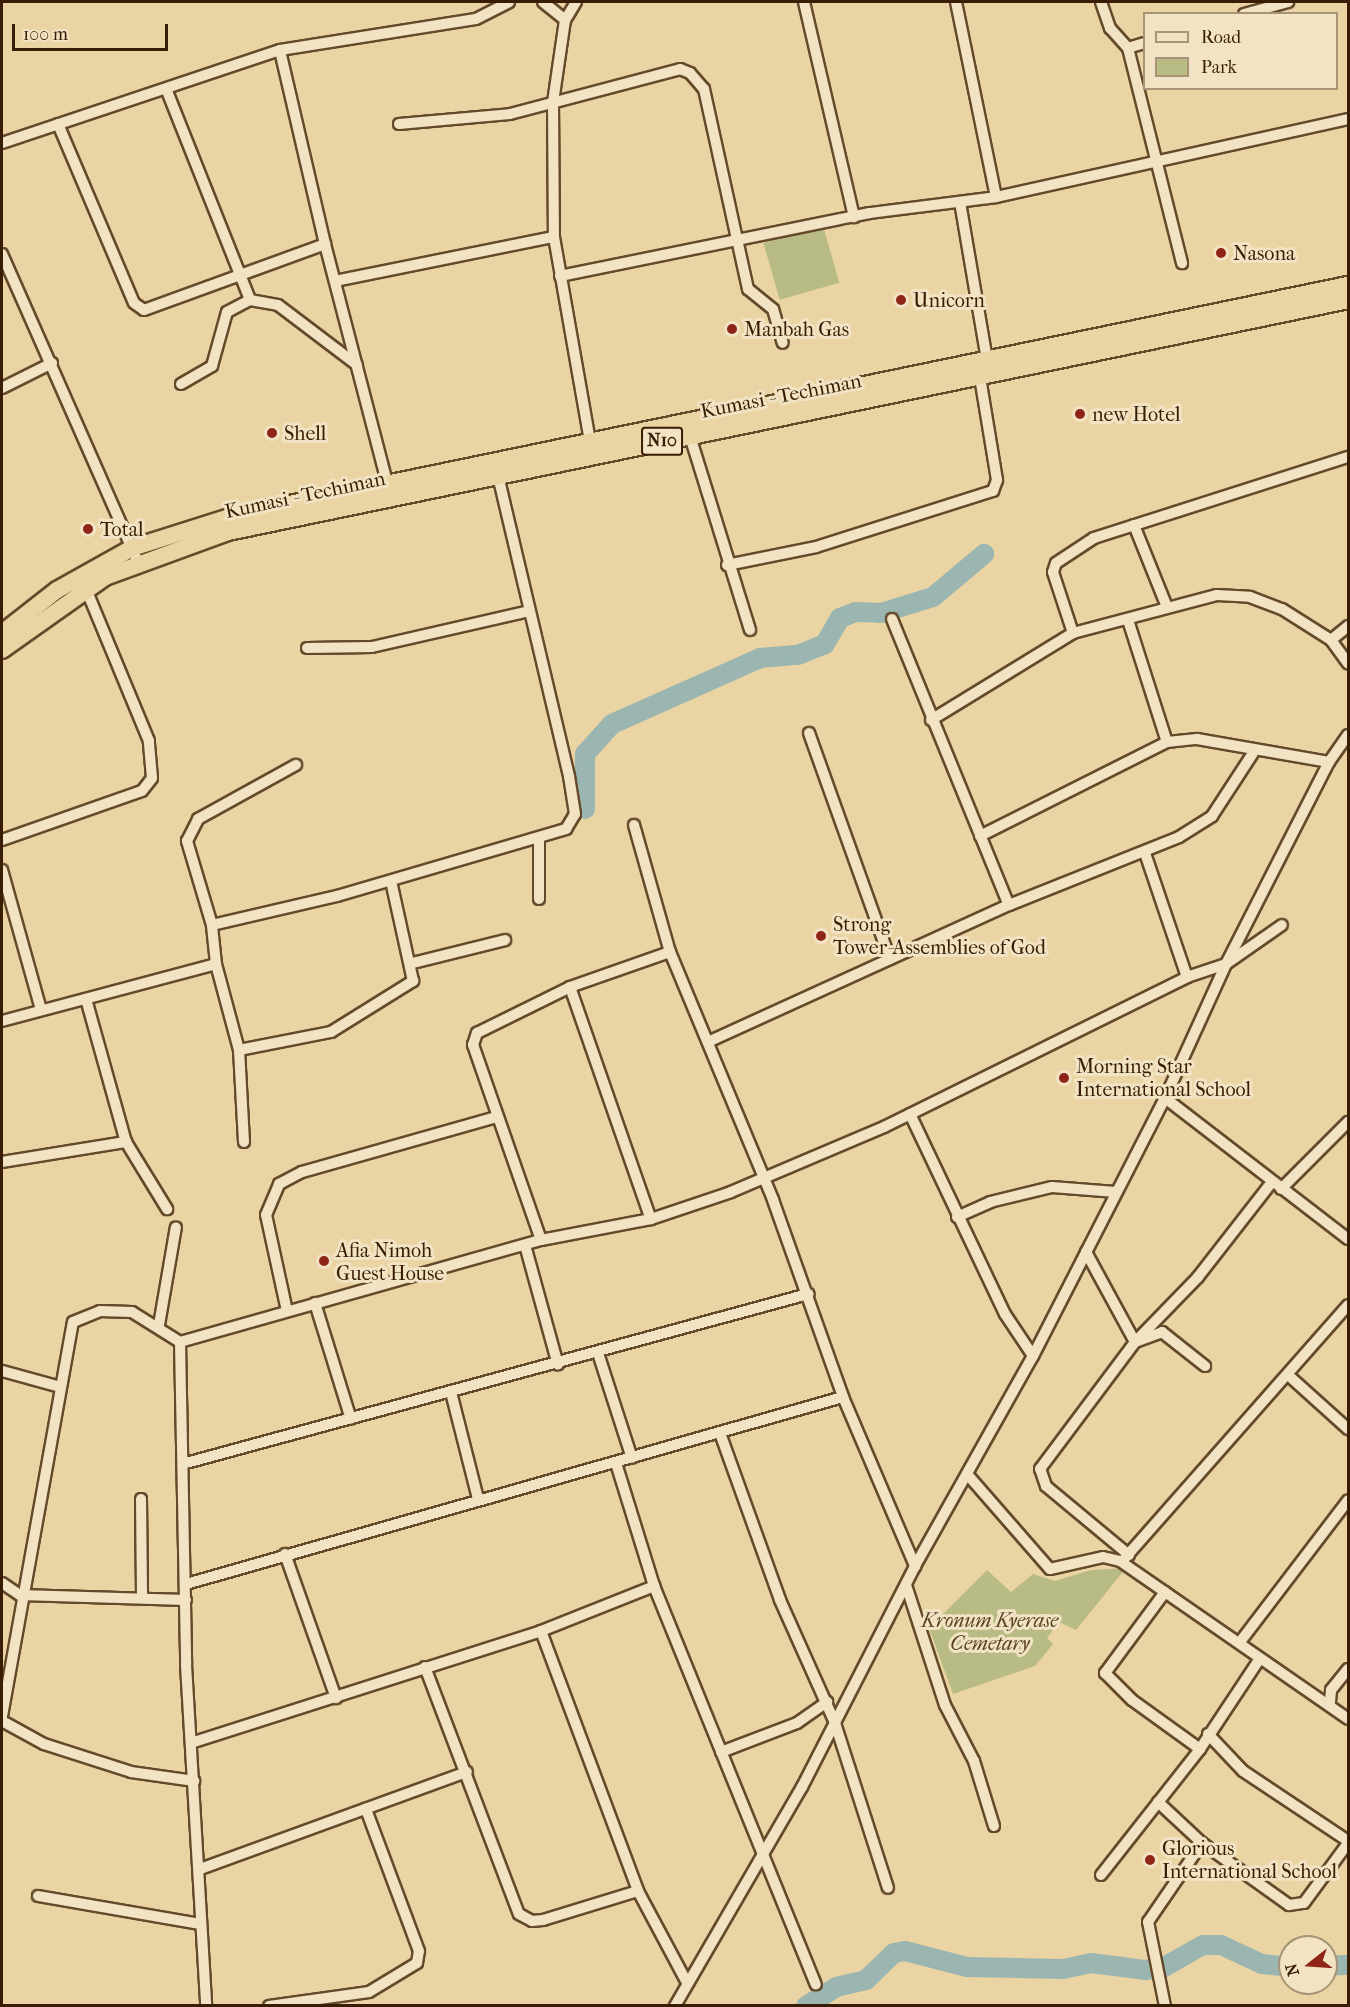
<!DOCTYPE html>
<html>
<head>
<meta charset="utf-8">
<style>
  body { margin:0 }
  #map { position:relative; width:1350px; height:2007px; overflow:hidden; background:#ead4a3; font-family:"IM FELL French Canon",serif }
  div>[style] { position:absolute }
  [style*='--x'] { left:calc(var(--x)*1px); top:calc(var(--y)*1px); width:calc(var(--w)*1px); rotate:calc(var(--a)*1deg) }
  .green>* { inset:0; background:#b8bc84; transform-origin:0 0 }
  .river>* { height:20px; margin:-10px; padding:0 10px; transform-origin:10px; border-radius:10px; background:#9bb6b0 }
  .roads { filter:drop-shadow(2px 0 #644a2b) drop-shadow(-2px 0 #644a2b) drop-shadow(0 2px #644a2b) drop-shadow(0 -2px #644a2b) }
  .minor>* { height:10px; margin:-5px; padding:0 5px; transform-origin:5px; border-radius:5px; background:#f1e3c3 }
  .highway>* { height:16px; margin:-8px; padding:0 8px; transform-origin:8px; border-radius:8px; background:#ead4a3 }
  .dots>* { width:16px; height:16px; translate:-50% -50%; box-sizing:border-box; border:3px solid #f1e3c3; border-radius:50% }
  span { translate:-50% -50%; white-space:nowrap; text-align:center; line-height:1.15; -webkit-text-stroke:6px #f1e3c3; paint-order:stroke }
  .shield-label span { padding:2px 4px; background:#f1e3c3; border:2px solid; border-radius:4px; -webkit-text-stroke-width:0 }
  .shield-label { font-size:18px; color:#381c03; font-weight:700 }
  .poi-label { font-size:20px; color:#381c03 }
  .left { translate:0 -50%; text-align:left }
  .street-label { font-size:20px; color:#381c03 }
  .park-label { font-size:20px; color:#584423; font-style:italic }
  .frame { position:absolute; inset:0; border:3px solid #381c03; pointer-events:none }
  .legend { position:absolute; left:1143px; top:12px; width:195px; height:78px; box-sizing:border-box; background:#f1e3c3; border:2px solid #a79376; margin:0; padding:8px 10px; list-style:none; font-size:18px; color:#381c03 }
  .legend li { display:flex; align-items:center; gap:12px; height:30px }
  .legend b { width:30px; border:2px solid #a79376 }
  .north { position:absolute; left:1278px; top:1935px; width:60px; height:60px; box-sizing:border-box; background:#f1e3c3; border:2px solid #a79376; border-radius:50%; rotate:253deg; font-size:16px; font-weight:700; line-height:24px; text-align:center; color:#381c03 }
  .north::after { content:''; display:block; margin:auto; width:21px; height:27px; background:#8f2418; clip-path:polygon(50% 0,100% 100%,50% 72%,0 100%) }
  .scale { position:absolute; left:12px; top:24px; width:156px; height:27px; box-sizing:border-box; border:3px solid #381c03; border-top:0; padding-left:8px; font-size:18px; line-height:21px; white-space:nowrap; color:#381c03; -webkit-text-stroke:4px #f1e3c3; paint-order:stroke }
</style>
</head>
<body>
<div id="map">
  <div class="green">
    <i style="left:823px;top:226px;width:59px;height:62px;rotate:74deg"></i>
    <i style="clip-path:polygon(1126px 1568px,1076px 1630px,1059px 1622px,1047px 1638px,1053px 1644px,1035px 1666px,953px 1694px,929px 1628px,987px 1570px,1011px 1592px,1033px 1574px,1055px 1581px,1091px 1570px)"></i>
  </div>
  <div class="river">
    <i style="--x:585;--y:809;--w:55;--a:-90"></i>
    <i style="--x:585;--y:754;--w:40;--a:-48"></i>
    <i style="--x:612;--y:724;--w:162;--a:-24"></i>
    <i style="--x:760;--y:658;--w:38;--a:-5"></i>
    <i style="--x:798;--y:655;--w:29;--a:-22"></i>
    <i style="--x:825;--y:644;--w:30;--a:-60"></i>
    <i style="--x:840;--y:618;--w:17;--a:-21"></i>
    <i style="--x:856;--y:612;--w:25;--a:2"></i>
    <i style="--x:881;--y:613;--w:54;--a:-17.1"></i>
    <i style="--x:933;--y:597;--w:67;--a:-40.1"></i>
    <i style="--x:1326;--y:1966;--w:22;--a:-3"></i>
    <i style="--x:806;--y:2006;--w:36;--a:-32"></i>
    <i style="--x:836;--y:1987;--w:31;--a:-13"></i>
    <i style="--x:866;--y:1980;--w:39;--a:-44"></i>
    <i style="--x:894;--y:1953;--w:11;--a:-10"></i>
    <i style="--x:905;--y:1951;--w:64;--a:14.5"></i>
    <i style="--x:967;--y:1967;--w:96;--a:1.2"></i>
    <i style="--x:1063;--y:1969;--w:29;--a:-12"></i>
    <i style="--x:1091;--y:1963;--w:54;--a:7.4"></i>
    <i style="--x:1145;--y:1970;--w:19;--a:-9"></i>
    <i style="--x:1164;--y:1967;--w:45;--a:-29.4"></i>
    <i style="--x:1203;--y:1945;--w:18;--a:0"></i>
    <i style="--x:1221;--y:1945;--w:45;--a:24.9"></i>
    <i style="--x:1262;--y:1964;--w:28;--a:6"></i>
  </div>
  <div class="roads">
    <div class="minor">
      <i style="--x:543;--y:2;--w:28;--a:39"></i>
      <i style="--x:576;--y:2;--w:21;--a:121"></i>
      <i style="--x:565;--y:20;--w:83;--a:98.3"></i>
      <i style="--x:553;--y:102;--w:135;--a:89.6"></i>
      <i style="--x:554;--y:237;--w:207;--a:80"></i>
      <i style="--x:804;--y:2;--w:221;--a:76.9"></i>
      <i style="--x:956;--y:2;--w:199;--a:78.4"></i>
      <i style="--x:1101;--y:2;--w:28;--a:71"></i>
      <i style="--x:1110;--y:28;--w:27;--a:48"></i>
      <i style="--x:1128;--y:48;--w:222;--a:75.9"></i>
      <i style="--x:1244;--y:14;--w:46;--a:-15.3"></i>
      <i style="--x:1128;--y:48;--w:17;--a:-17"></i>
      <i style="--x:167;--y:91;--w:225;--a:68.3"></i>
      <i style="--x:58;--y:124;--w:194;--a:67"></i>
      <i style="--x:134;--y:303;--w:12;--a:35"></i>
      <i style="--x:144;--y:310;--w:193;--a:-20"></i>
      <i style="--x:325;--y:244;--w:199;--a:-103.1"></i>
      <i style="--x:399;--y:124;--w:111;--a:-5.1"></i>
      <i style="--x:510;--y:114;--w:176;--a:-14.8"></i>
      <i style="--x:680;--y:69;--w:11;--a:22"></i>
      <i style="--x:690;--y:73;--w:21;--a:49"></i>
      <i style="--x:704;--y:89;--w:205;--a:77.6"></i>
      <i style="--x:748;--y:289;--w:32;--a:39"></i>
      <i style="--x:773;--y:309;--w:35;--a:74"></i>
      <i style="--x:2;--y:143;--w:293;--a:-18.5"></i>
      <i style="--x:280;--y:50;--w:198;--a:-9"></i>
      <i style="--x:476;--y:19;--w:37;--a:-27"></i>
      <i style="--x:960;--y:202;--w:160;--a:80.3"></i>
      <i style="--x:325;--y:244;--w:246;--a:75.4"></i>
      <i style="--x:2;--y:254;--w:337;--a:66.2"></i>
      <i style="--x:560;--y:276;--w:316;--a:-11.5"></i>
      <i style="--x:870;--y:213;--w:127;--a:-7.2"></i>
      <i style="--x:996;--y:197;--w:361;--a:-12.5"></i>
      <i style="--x:335;--y:281;--w:223;--a:-11.4"></i>
      <i style="--x:181;--y:384;--w:36;--a:-30"></i>
      <i style="--x:212;--y:366;--w:56;--a:-74.5"></i>
      <i style="--x:227;--y:312;--w:26;--a:-28"></i>
      <i style="--x:250;--y:300;--w:28;--a:10"></i>
      <i style="--x:278;--y:305;--w:99;--a:37.2"></i>
      <i style="--x:2;--y:388;--w:56;--a:-26.6"></i>
      <i style="--x:690;--y:436;--w:203;--a:72.8"></i>
      <i style="--x:1134;--y:525;--w:88;--a:68.1"></i>
      <i style="--x:727;--y:565;--w:91;--a:-11.4"></i>
      <i style="--x:816;--y:547;--w:186;--a:-17.6"></i>
      <i style="--x:993;--y:491;--w:12;--a:-70"></i>
      <i style="--x:997;--y:480;--w:104;--a:-99.4"></i>
      <i style="--x:892;--y:619;--w:309;--a:67.8"></i>
      <i style="--x:1128;--y:620;--w:128;--a:72.3"></i>
      <i style="--x:1073;--y:633;--w:64;--a:-108.2"></i>
      <i style="--x:1053;--y:572;--w:9;--a:-72"></i>
      <i style="--x:1056;--y:563;--w:45;--a:-33.3"></i>
      <i style="--x:1094;--y:538;--w:267;--a:-17.7"></i>
      <i style="--x:1331;--y:640;--w:22;--a:-39"></i>
      <i style="--x:307;--y:648;--w:65;--a:-0.9"></i>
      <i style="--x:372;--y:647;--w:161;--a:-12.9"></i>
      <i style="--x:931;--y:720;--w:167;--a:-31.5"></i>
      <i style="--x:1073;--y:633;--w:149;--a:-14.8"></i>
      <i style="--x:1217;--y:595;--w:33;--a:3"></i>
      <i style="--x:1250;--y:597;--w:34;--a:21"></i>
      <i style="--x:1282;--y:609;--w:58;--a:32.3"></i>
      <i style="--x:1331;--y:640;--w:29;--a:54"></i>
      <i style="--x:809;--y:733;--w:240;--a:70.3"></i>
      <i style="--x:634;--y:825;--w:132;--a:74.2"></i>
      <i style="--x:670;--y:952;--w:269;--a:67.4"></i>
      <i style="--x:773;--y:1200;--w:209;--a:70.4"></i>
      <i style="--x:843;--y:1397;--w:184;--a:66.9"></i>
      <i style="--x:980;--y:836;--w:209;--a:-26.7"></i>
      <i style="--x:1167;--y:742;--w:30;--a:-6"></i>
      <i style="--x:1197;--y:739;--w:134;--a:9.9"></i>
      <i style="--x:2;--y:840;--w:148;--a:-19.3"></i>
      <i style="--x:142;--y:791;--w:16;--a:-52"></i>
      <i style="--x:152;--y:778;--w:37;--a:-95"></i>
      <i style="--x:149;--y:741;--w:165;--a:-112.5"></i>
      <i style="--x:539;--y:840;--w:59;--a:90"></i>
      <i style="--x:1145;--y:853;--w:131;--a:71.3"></i>
      <i style="--x:2;--y:870;--w:145;--a:74.4"></i>
      <i style="--x:212;--y:925;--w:128;--a:-13.1"></i>
      <i style="--x:337;--y:896;--w:239;--a:-16.3"></i>
      <i style="--x:566;--y:829;--w:17;--a:-59"></i>
      <i style="--x:575;--y:814;--w:38;--a:-99"></i>
      <i style="--x:569;--y:776;--w:309;--a:-103.3"></i>
      <i style="--x:413;--y:963;--w:95;--a:-14"></i>
      <i style="--x:570;--y:987;--w:246;--a:70.8"></i>
      <i style="--x:86;--y:999;--w:148;--a:74.4"></i>
      <i style="--x:126;--y:1142;--w:79;--a:58.5"></i>
      <i style="--x:2;--y:1021;--w:221;--a:-14.9"></i>
      <i style="--x:708;--y:1042;--w:331;--a:-24.5"></i>
      <i style="--x:1009;--y:905;--w:183;--a:-21.8"></i>
      <i style="--x:1179;--y:837;--w:39;--a:-32"></i>
      <i style="--x:1212;--y:816;--w:75;--a:-56.9"></i>
      <i style="--x:239;--y:1050;--w:94;--a:-11.1"></i>
      <i style="--x:331;--y:1032;--w:97;--a:-31.9"></i>
      <i style="--x:413;--y:981;--w:102;--a:-102.4"></i>
      <i style="--x:1165;--y:1098;--w:231;--a:37.6"></i>
      <i style="--x:910;--y:1114;--w:221;--a:64.6"></i>
      <i style="--x:1005;--y:1314;--w:50;--a:56.3"></i>
      <i style="--x:244;--y:1142;--w:92;--a:-93.1"></i>
      <i style="--x:239;--y:1050;--w:89;--a:-105"></i>
      <i style="--x:216;--y:964;--w:39;--a:-96"></i>
      <i style="--x:212;--y:925;--w:88;--a:-106.6"></i>
      <i style="--x:187;--y:841;--w:25;--a:-63"></i>
      <i style="--x:198;--y:819;--w:112;--a:-28.9"></i>
      <i style="--x:2;--y:1162;--w:126;--a:-9.2"></i>
      <i style="--x:1281;--y:1189;--w:95;--a:-45"></i>
      <i style="--x:957;--y:1217;--w:36;--a:-24"></i>
      <i style="--x:990;--y:1202;--w:64;--a:-13.6"></i>
      <i style="--x:1052;--y:1187;--w:64;--a:4.5"></i>
      <i style="--x:541;--y:1240;--w:207;--a:-109.2"></i>
      <i style="--x:473;--y:1045;--w:13;--a:-72"></i>
      <i style="--x:477;--y:1033;--w:104;--a:-26.3"></i>
      <i style="--x:570;--y:987;--w:106;--a:-19.3"></i>
      <i style="--x:525;--y:1245;--w:124;--a:74.6"></i>
      <i style="--x:1086;--y:1252;--w:102;--a:61.4"></i>
      <i style="--x:1135;--y:1342;--w:29;--a:-20"></i>
      <i style="--x:1162;--y:1332;--w:55;--a:38.3"></i>
      <i style="--x:315;--y:1303;--w:121;--a:72.8"></i>
      <i style="--x:287;--y:1311;--w:98;--a:-102.3"></i>
      <i style="--x:266;--y:1215;--w:34;--a:-67"></i>
      <i style="--x:279;--y:1184;--w:26;--a:-28"></i>
      <i style="--x:302;--y:1172;--w:203;--a:-15.8"></i>
      <i style="--x:159;--y:1325;--w:99;--a:-80.2"></i>
      <i style="--x:180;--y:1342;--w:375;--a:-15.8"></i>
      <i style="--x:541;--y:1240;--w:112;--a:-10.8"></i>
      <i style="--x:651;--y:1219;--w:84;--a:-18.6"></i>
      <i style="--x:731;--y:1192;--w:166;--a:-23"></i>
      <i style="--x:884;--y:1127;--w:338;--a:-26.3"></i>
      <i style="--x:1187;--y:977;--w:41;--a:-18.4"></i>
      <i style="--x:1226;--y:964;--w:68;--a:-34.9"></i>
      <i style="--x:598;--y:1353;--w:110;--a:72.1"></i>
      <i style="--x:2;--y:1371;--w:57;--a:15.3"></i>
      <i style="--x:1288;--y:1375;--w:81;--a:42"></i>
      <i style="--x:451;--y:1392;--w:110;--a:75.8"></i>
      <i style="--x:720;--y:1433;--w:177;--a:70.2"></i>
      <i style="--x:780;--y:1600;--w:135;--a:65.9"></i>
      <i style="--x:835;--y:1723;--w:173;--a:72.2"></i>
      <i style="--x:186;--y:1463;--w:645;--a:-15.2"></i>
      <i style="--x:616;--y:1463;--w:129;--a:72.8"></i>
      <i style="--x:654;--y:1586;--w:430;--a:67.9"></i>
      <i style="--x:967;--y:1474;--w:126;--a:48.9"></i>
      <i style="--x:1050;--y:1569;--w:54;--a:-12.8"></i>
      <i style="--x:1103;--y:1557;--w:17;--a:13"></i>
      <i style="--x:1120;--y:1561;--w:277;--a:34.7"></i>
      <i style="--x:141;--y:1499;--w:99;--a:89.4"></i>
      <i style="--x:285;--y:1554;--w:153;--a:70.5"></i>
      <i style="--x:1129;--y:1555;--w:108;--a:-140.3"></i>
      <i style="--x:1046;--y:1486;--w:18;--a:-109"></i>
      <i style="--x:1040;--y:1469;--w:159;--a:-53.2"></i>
      <i style="--x:1135;--y:1342;--w:91;--a:-45.9"></i>
      <i style="--x:1198;--y:1277;--w:120;--a:-52.1"></i>
      <i style="--x:1125;--y:1558;--w:337;--a:-48.6"></i>
      <i style="--x:2;--y:1583;--w:22;--a:34"></i>
      <i style="--x:20;--y:1595;--w:166;--a:1.7"></i>
      <i style="--x:186;--y:1584;--w:683;--a:-15.89"></i>
      <i style="--x:906;--y:1585;--w:126;--a:72"></i>
      <i style="--x:945;--y:1705;--w:63;--a:62.6"></i>
      <i style="--x:974;--y:1761;--w:68;--a:72.9"></i>
      <i style="--x:1165;--y:1592;--w:101;--a:126.5"></i>
      <i style="--x:1105;--y:1673;--w:38;--a:45"></i>
      <i style="--x:1132;--y:1700;--w:84;--a:35.8"></i>
      <i style="--x:541;--y:1631;--w:278;--a:69.5"></i>
      <i style="--x:638;--y:1891;--w:102;--a:61.9"></i>
      <i style="--x:1240;--y:1642;--w:178;--a:-52.7"></i>
      <i style="--x:425;--y:1667;--w:264;--a:69.2"></i>
      <i style="--x:519;--y:1914;--w:15;--a:28"></i>
      <i style="--x:532;--y:1921;--w:11;--a:-5"></i>
      <i style="--x:543;--y:1920;--w:99;--a:-17"></i>
      <i style="--x:1330;--y:1702;--w:12;--a:-85"></i>
      <i style="--x:1331;--y:1690;--w:27;--a:-51"></i>
      <i style="--x:2;--y:1716;--w:400;--a:-79.8"></i>
      <i style="--x:73;--y:1322;--w:29;--a:-22"></i>
      <i style="--x:100;--y:1311;--w:32;--a:2"></i>
      <i style="--x:132;--y:1312;--w:57;--a:32"></i>
      <i style="--x:180;--y:1342;--w:323;--a:88.9"></i>
      <i style="--x:186;--y:1665;--w:342;--a:86.6"></i>
      <i style="--x:2;--y:1721;--w:48;--a:28.7"></i>
      <i style="--x:44;--y:1744;--w:91;--a:17.8"></i>
      <i style="--x:131;--y:1772;--w:64;--a:8.1"></i>
      <i style="--x:1208;--y:1734;--w:51;--a:46.6"></i>
      <i style="--x:1243;--y:1771;--w:126;--a:33.7"></i>
      <i style="--x:194;--y:1742;--w:364;--a:-17.7"></i>
      <i style="--x:541;--y:1631;--w:122;--a:-21.7"></i>
      <i style="--x:721;--y:1752;--w:81;--a:-20.9"></i>
      <i style="--x:797;--y:1723;--w:37;--a:-35"></i>
      <i style="--x:1158;--y:1802;--w:60;--a:43"></i>
      <i style="--x:1202;--y:1843;--w:107;--a:35.5"></i>
      <i style="--x:1289;--y:1905;--w:15;--a:-8"></i>
      <i style="--x:1304;--y:1903;--w:74;--a:-53.7"></i>
      <i style="--x:200;--y:1869;--w:284;--a:-20"></i>
      <i style="--x:1101;--y:1875;--w:160;--a:-51.8"></i>
      <i style="--x:1200;--y:1749;--w:107;--a:-56.5"></i>
      <i style="--x:38;--y:1896;--w:164;--a:9.8"></i>
      <i style="--x:269;--y:2006;--w:101;--a:-8"></i>
      <i style="--x:369;--y:1992;--w:56;--a:-31.1"></i>
      <i style="--x:417;--y:1963;--w:12;--a:-81"></i>
      <i style="--x:419;--y:1951;--w:152;--a:-110.5"></i>
      <i style="--x:675;--y:2006;--w:253;--a:-59.9"></i>
      <i style="--x:802;--y:1787;--w:248;--a:-62.9"></i>
      <i style="--x:915;--y:1566;--w:241;--a:-60.7"></i>
      <i style="--x:1033;--y:1356;--w:290;--a:-62.9"></i>
      <i style="--x:1165;--y:1098;--w:147;--a:-65.5"></i>
      <i style="--x:1226;--y:964;--w:227;--a:-63"></i>
      <i style="--x:1329;--y:762;--w:33;--a:-55"></i>
      <i style="--x:1165;--y:2006;--w:86;--a:-101.4"></i>
      <i style="--x:1148;--y:1922;--w:96;--a:-55.6"></i>
    </div>
    <div class="highway">
      <i style="--x:2;--y:633;--w:70;--a:-38"></i>
      <i style="--x:57;--y:590;--w:86;--a:-29.2"></i>
      <i style="--x:132;--y:548;--w:109;--a:-17.6"></i>
      <i style="--x:236;--y:515;--w:1136;--a:-11.69"></i>
      <i style="--x:2;--y:650;--w:126;--a:-35.3"></i>
      <i style="--x:105;--y:577;--w:131;--a:-20.1"></i>
      <i style="--x:228;--y:532;--w:1144;--a:-11.7"></i>
    </div>
  </div>
  <div class="dots">
    <i style="left:1221px;top:253px;background:#8f2418"></i>
    <i style="left:901px;top:300px;background:#8f2418"></i>
    <i style="left:732px;top:329px;background:#8f2418"></i>
    <i style="left:1080px;top:414px;background:#8f2418"></i>
    <i style="left:272px;top:433px;background:#8f2418"></i>
    <i style="left:88px;top:529px;background:#8f2418"></i>
    <i style="left:821px;top:936px;background:#8f2418"></i>
    <i style="left:1064px;top:1078px;background:#8f2418"></i>
    <i style="left:324px;top:1261px;background:#8f2418"></i>
    <i style="left:1150px;top:1860px;background:#8f2418"></i>
  </div>
  <div class="shield-label">
    <span style="left:662px;top:441px">N10</span>
  </div>
  <div class="poi-label">
    <span class="left" style="left:1233px;top:253px">Nasona</span>
    <span class="left" style="left:913px;top:300px">Unicorn</span>
    <span class="left" style="left:744px;top:329px">Manbah Gas</span>
    <span class="left" style="left:1092px;top:414px">new Hotel</span>
    <span class="left" style="left:284px;top:433px">Shell</span>
    <span class="left" style="left:100px;top:529px">Total</span>
    <span class="left" style="left:833px;top:936px">Strong<br>Tower-Assemblies of God</span>
    <span class="left" style="left:1076px;top:1078px">Morning Star<br>International School</span>
    <span class="left" style="left:336px;top:1262px">Afia Nimoh<br>Guest House</span>
    <span class="left" style="left:1162px;top:1860px">Glorious<br>International School</span>
  </div>
  <div class="street-label">
    <span style="left:781px;top:396px;rotate:-11deg">Kumasi - Techiman</span>
    <span style="left:305px;top:495px;rotate:-12deg">Kumasi - Techiman</span>
  </div>
  <div class="park-label">
    <span style="left:990px;top:1632px">Kronum Kyerase<br>Cemetary</span>
  </div>
  <div class="frame"></div>
  <ul class="legend">
  <li><b style="height:8px;background:#f1e3c3"></b>Road</li>
  <li><b style="height:16px;background:#b8bc84"></b>Park</li>
  </ul>
  <div class="north">N</div>
  <div class="scale">100 m</div>
</div>
</body>
</html>
